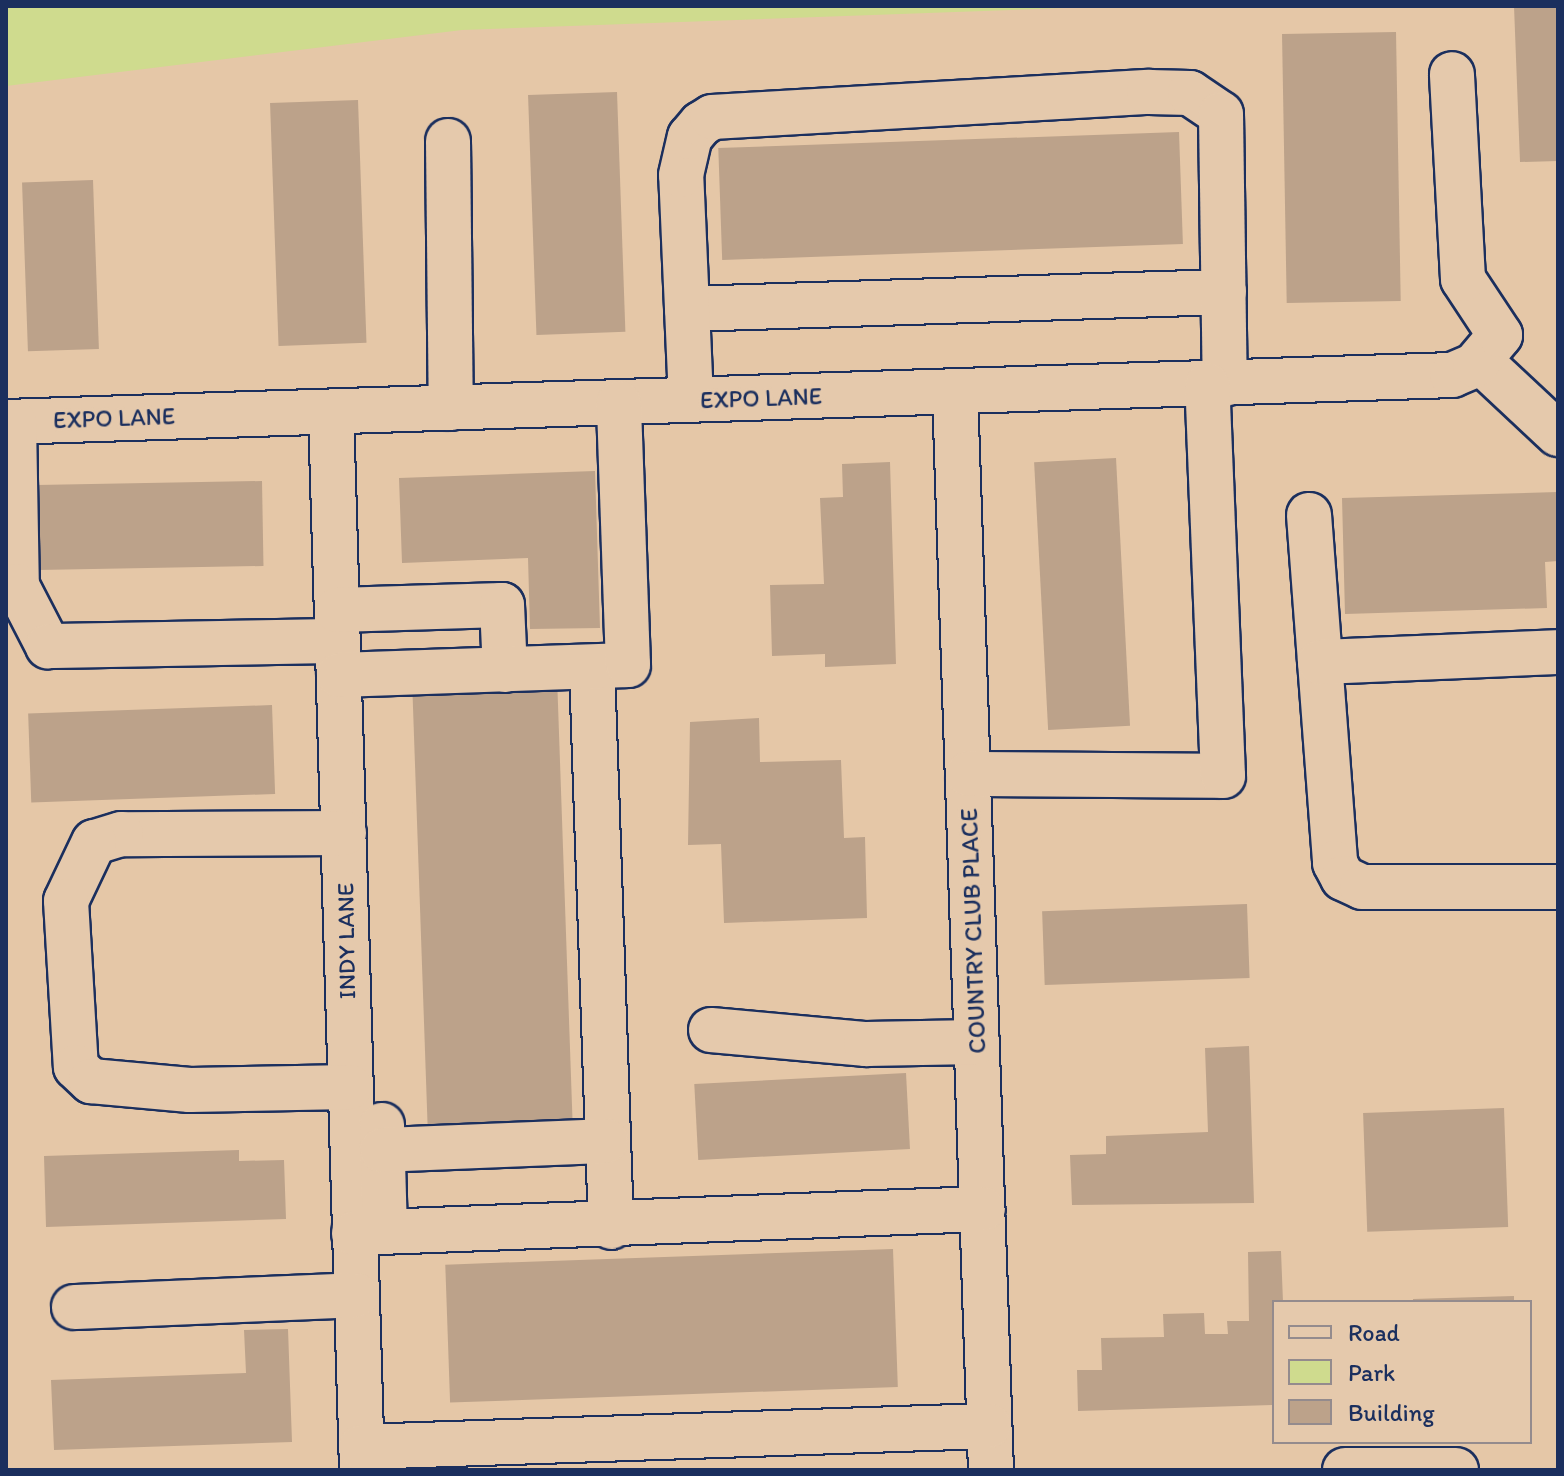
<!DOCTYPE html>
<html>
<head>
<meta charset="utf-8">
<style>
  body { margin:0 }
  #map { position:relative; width:1564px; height:1476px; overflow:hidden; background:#e5c7a7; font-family:Itim,sans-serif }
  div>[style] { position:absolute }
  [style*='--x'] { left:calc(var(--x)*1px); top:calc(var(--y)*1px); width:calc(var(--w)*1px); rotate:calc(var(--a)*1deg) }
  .green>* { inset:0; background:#cfdb8e }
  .building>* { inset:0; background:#bca28a; transform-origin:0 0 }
  .roads { filter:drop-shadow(2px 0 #1b2f5e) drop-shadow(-2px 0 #1b2f5e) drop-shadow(0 2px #1b2f5e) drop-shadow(0 -2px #1b2f5e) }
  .minor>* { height:44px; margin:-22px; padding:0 22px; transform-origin:22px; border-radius:22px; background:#e5c9ac }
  span { translate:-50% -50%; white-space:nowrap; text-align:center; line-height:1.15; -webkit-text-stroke:6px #e5c9ac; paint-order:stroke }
  .street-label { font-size:24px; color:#1b2f5e }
  .frame { position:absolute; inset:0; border:8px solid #1b2f5e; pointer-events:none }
  .legend { position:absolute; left:1272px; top:1300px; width:260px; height:144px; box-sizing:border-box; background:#e5c9ac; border:2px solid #948b8d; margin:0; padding:10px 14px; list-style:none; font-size:24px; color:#1b2f5e }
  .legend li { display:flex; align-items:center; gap:16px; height:40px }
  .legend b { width:40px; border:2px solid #948b8d }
</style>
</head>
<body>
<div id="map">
  <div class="green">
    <i style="clip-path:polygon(6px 6px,1119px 6px,462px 30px,6px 86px)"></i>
  </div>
  <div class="building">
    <i style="clip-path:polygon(1514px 6px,1558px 6px,1558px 161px,1520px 162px)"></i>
    <i style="left:1396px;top:32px;width:269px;height:114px;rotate:89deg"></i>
    <i style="left:617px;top:92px;width:240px;height:89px;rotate:88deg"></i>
    <i style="left:358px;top:100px;width:243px;height:88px;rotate:88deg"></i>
    <i style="left:1179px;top:132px;width:112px;height:461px;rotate:88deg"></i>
    <i style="left:93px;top:180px;width:169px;height:71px;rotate:88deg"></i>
    <i style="left:1116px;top:458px;width:268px;height:82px;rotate:87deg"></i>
    <i style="clip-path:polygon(890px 462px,896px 664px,825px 667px,825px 654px,772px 656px,770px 585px,824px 584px,820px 498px,843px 497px,842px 464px)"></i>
    <i style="clip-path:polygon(595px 471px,600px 628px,530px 629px,528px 558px,402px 563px,399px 478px)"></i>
    <i style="left:262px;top:481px;width:85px;height:239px;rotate:89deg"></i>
    <i style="clip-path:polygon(1558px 492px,1558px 561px,1545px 562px,1547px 608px,1345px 614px,1342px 498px)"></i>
    <i style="left:557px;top:676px;width:450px;height:145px;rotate:88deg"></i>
    <i style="left:272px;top:705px;width:89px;height:244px;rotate:88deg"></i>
    <i style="clip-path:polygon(759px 718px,760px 762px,841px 760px,844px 838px,865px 837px,867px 918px,724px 923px,721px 844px,688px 845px,690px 722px)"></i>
    <i style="left:1247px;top:904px;width:74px;height:205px;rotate:88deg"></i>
    <i style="clip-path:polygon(1249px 1046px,1254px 1203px,1072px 1205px,1070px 1155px,1106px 1154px,1106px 1136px,1208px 1132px,1205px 1048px)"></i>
    <i style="left:906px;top:1073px;width:76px;height:212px;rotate:87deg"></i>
    <i style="left:1504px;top:1108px;width:119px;height:141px;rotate:88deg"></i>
    <i style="clip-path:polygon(239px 1150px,239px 1161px,284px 1160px,286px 1219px,46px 1227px,44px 1156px)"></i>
    <i style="left:893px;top:1249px;width:138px;height:448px;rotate:88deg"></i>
    <i style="clip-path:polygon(1281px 1251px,1283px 1302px,1274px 1302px,1274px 1405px,1078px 1411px,1077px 1370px,1102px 1370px,1101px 1338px,1164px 1337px,1163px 1314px,1204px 1313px,1205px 1334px,1228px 1334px,1227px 1321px,1249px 1321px,1248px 1252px)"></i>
    <i style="clip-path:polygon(1514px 1296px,1514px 1302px,1413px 1302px,1413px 1299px)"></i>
    <i style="clip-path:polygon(288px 1329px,292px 1442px,54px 1450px,51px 1380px,246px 1373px,244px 1330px)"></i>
  </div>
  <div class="roads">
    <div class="minor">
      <i style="--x:448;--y:141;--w:267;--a:89.4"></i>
      <i style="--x:687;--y:309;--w:537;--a:-1.81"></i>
      <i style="--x:1480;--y:361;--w:107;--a:43.1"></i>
      <i style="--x:955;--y:392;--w:1079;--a:88.09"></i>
      <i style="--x:691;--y:400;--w:225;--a:-92.5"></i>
      <i style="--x:681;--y:175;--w:39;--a:-77"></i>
      <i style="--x:690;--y:137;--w:17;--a:-50"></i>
      <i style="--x:701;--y:124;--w:13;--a:-32"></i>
      <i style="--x:712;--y:117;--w:438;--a:-3.3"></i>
      <i style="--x:1149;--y:92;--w:41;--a:1.4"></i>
      <i style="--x:1190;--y:93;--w:37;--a:34"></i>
      <i style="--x:1221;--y:114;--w:270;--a:89.2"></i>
      <i style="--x:331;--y:412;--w:1058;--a:88.32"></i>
      <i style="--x:6;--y:422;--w:1447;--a:-1.86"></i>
      <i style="--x:1452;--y:375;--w:25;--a:-23"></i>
      <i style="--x:1475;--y:365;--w:39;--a:-50"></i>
      <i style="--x:1500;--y:335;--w:67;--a:-123.5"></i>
      <i style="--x:1463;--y:279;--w:205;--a:-93.1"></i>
      <i style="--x:14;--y:422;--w:164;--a:89"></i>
      <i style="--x:17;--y:586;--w:68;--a:62.7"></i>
      <i style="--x:48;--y:646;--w:290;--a:-1"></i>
      <i style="--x:1309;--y:515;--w:349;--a:85.7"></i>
      <i style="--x:1335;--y:863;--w:17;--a:62"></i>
      <i style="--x:1343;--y:878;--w:21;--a:25"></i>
      <i style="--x:1362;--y:887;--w:196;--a:0"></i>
      <i style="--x:337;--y:610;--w:165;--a:-1.7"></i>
      <i style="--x:502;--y:605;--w:65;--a:87.4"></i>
      <i style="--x:1320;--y:662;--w:238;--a:-2.4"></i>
      <i style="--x:592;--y:668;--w:559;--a:88.05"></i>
      <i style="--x:339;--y:675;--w:289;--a:-2"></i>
      <i style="--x:628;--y:665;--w:262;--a:-92"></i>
      <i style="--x:968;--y:774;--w:255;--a:0.4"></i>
      <i style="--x:1223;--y:776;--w:391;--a:-92.3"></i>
      <i style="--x:344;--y:833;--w:223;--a:179.7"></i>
      <i style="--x:121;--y:834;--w:28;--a:163"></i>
      <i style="--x:94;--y:842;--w:65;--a:115.4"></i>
      <i style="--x:66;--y:901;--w:166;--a:86.6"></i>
      <i style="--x:76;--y:1067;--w:21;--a:43"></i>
      <i style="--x:91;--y:1081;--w:99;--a:5.2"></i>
      <i style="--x:190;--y:1090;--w:160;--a:-1.1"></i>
      <i style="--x:711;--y:1030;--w:156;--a:5.2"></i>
      <i style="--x:866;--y:1044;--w:111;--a:-1"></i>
      <i style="--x:382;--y:1125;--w:107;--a:88.4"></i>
      <i style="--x:382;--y:1150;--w:224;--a:-2.3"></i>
      <i style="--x:354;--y:1233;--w:629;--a:-2.19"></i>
      <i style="--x:74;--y:1307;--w:282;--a:-2.4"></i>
      <i style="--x:361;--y:1447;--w:628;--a:-1.92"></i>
      <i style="--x:1345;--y:1470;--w:111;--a:0"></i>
    </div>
  </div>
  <div class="street-label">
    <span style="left:761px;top:398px;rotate:-2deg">EXPO LANE</span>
    <span style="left:114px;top:418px;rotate:-2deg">EXPO LANE</span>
    <span style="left:973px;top:931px;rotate:-92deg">COUNTRY CLUB PLACE</span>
    <span style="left:346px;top:941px;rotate:-91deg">INDY LANE</span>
  </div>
  <div class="frame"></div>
  <ul class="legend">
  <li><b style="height:10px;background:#e5c9ac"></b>Road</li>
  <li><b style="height:22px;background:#cfdb8e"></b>Park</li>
  <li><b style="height:22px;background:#bca28a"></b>Building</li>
  </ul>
</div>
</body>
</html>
